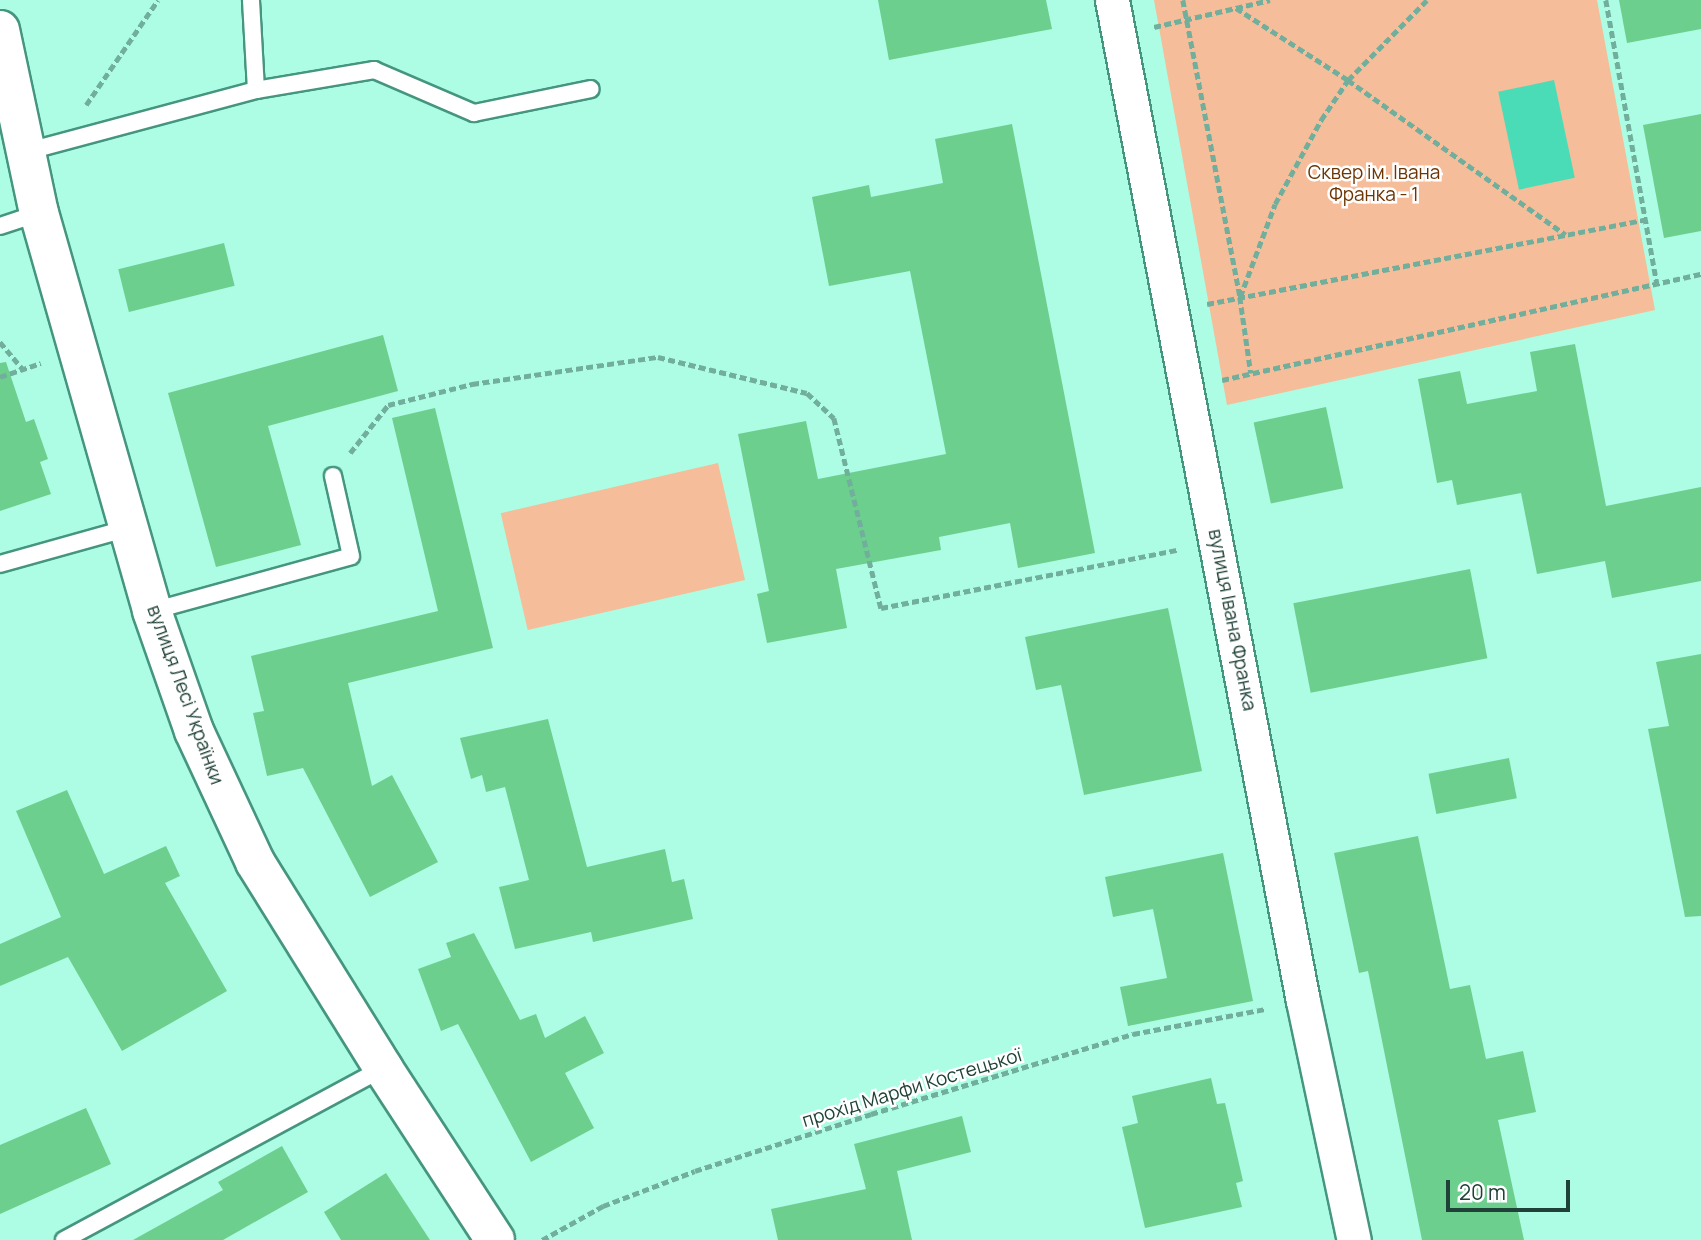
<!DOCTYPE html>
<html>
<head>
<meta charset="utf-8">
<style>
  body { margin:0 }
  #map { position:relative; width:1701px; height:1240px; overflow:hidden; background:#acfde4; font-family:Manrope,sans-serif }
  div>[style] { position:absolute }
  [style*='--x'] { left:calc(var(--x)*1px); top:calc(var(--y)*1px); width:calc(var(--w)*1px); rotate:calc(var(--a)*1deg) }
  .green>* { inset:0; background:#f5bd99; transform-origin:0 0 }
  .water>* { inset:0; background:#4adbb7; transform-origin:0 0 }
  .building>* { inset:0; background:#6ccf8d; transform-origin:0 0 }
  .path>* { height:4.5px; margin-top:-2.25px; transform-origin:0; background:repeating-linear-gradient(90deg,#71af9c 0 7px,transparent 0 10.5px) }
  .roads { filter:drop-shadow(2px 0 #45957f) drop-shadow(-2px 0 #45957f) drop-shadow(0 2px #45957f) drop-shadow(0 -2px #45957f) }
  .service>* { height:16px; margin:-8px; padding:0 8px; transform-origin:8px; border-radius:8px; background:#fff }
  .minor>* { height:33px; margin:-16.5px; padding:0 16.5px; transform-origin:16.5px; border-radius:16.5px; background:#fff }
  .tertiary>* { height:38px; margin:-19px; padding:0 19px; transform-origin:19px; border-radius:19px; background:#fff }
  span { translate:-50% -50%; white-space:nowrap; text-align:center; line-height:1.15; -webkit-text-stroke:5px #fff; paint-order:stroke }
  .park-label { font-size:19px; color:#6e3504 }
  .street-label { font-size:19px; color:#1f4137 }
  .scale { position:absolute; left:1446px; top:1180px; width:124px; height:32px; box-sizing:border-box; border:4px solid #1f4137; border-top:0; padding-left:9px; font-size:21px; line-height:24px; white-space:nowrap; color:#1f4137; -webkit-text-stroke:5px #fff; paint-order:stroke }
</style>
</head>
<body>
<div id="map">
  <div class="green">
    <i style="clip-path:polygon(1154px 0,1597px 0,1655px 310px,1227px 405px)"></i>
    <i style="left:718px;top:463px;width:120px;height:223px;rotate:77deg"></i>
  </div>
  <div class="water">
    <i style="left:1554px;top:80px;width:100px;height:57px;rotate:78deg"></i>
  </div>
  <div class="building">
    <i style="clip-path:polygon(878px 0,1046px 0,1052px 29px,889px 60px)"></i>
    <i style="clip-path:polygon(1619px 0,1701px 0,1701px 29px,1627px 43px)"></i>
    <i style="clip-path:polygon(1701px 114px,1701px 231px,1664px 238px,1643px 125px)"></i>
    <i style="clip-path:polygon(1012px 124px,1095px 553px,1018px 568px,1010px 523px,939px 537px,941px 550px,836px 569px,847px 628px,767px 643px,757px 594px,769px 591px,738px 434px,806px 421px,818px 479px,946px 454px,910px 271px,829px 286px,812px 197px,869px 185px,871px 197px,943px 183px,935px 139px)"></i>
    <i style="left:224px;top:243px;width:44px;height:109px;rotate:76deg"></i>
    <i style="clip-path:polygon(383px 335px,398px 391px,268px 426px,301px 545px,216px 567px,168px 393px)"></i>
    <i style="clip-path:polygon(1575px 344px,1606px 506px,1701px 487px,1701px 581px,1612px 598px,1605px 561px,1537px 574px,1521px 493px,1457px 505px,1452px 480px,1437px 483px,1418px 379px,1460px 371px,1467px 404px,1537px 391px,1530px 352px)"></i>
    <i style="clip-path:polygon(6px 362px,26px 422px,34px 419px,48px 459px,40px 462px,51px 494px,0 511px,0 363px)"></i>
    <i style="left:1326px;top:407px;width:83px;height:74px;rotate:78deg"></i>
    <i style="clip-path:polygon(435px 408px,493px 648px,348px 683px,372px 786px,392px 775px,438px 862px,370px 897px,303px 768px,267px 776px,253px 713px,264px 711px,251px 656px,438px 611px,392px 418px)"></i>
    <i style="left:1470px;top:569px;width:91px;height:180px;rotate:79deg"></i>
    <i style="clip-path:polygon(1168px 608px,1202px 771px,1084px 795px,1061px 685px,1036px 690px,1025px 637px)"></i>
    <i style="clip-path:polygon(1701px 654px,1701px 916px,1685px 917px,1648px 729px,1669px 726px,1656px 662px)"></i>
    <i style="clip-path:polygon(548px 719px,587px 867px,665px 849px,672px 882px,684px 879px,693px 919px,593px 942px,591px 932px,515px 949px,499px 887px,529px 880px,505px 787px,486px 792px,482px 775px,471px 779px,460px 738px)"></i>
    <i style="left:1509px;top:758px;width:41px;height:82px;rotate:79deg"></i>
    <i style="clip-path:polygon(67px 790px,104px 874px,166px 846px,180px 876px,165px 883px,227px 991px,122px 1051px,68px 957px,0 986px,0 944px,61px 917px,16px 811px)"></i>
    <i style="clip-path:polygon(1418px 836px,1450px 989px,1470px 985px,1486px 1059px,1523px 1051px,1536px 1112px,1498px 1120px,1524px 1240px,1422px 1240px,1368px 971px,1359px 973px,1334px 853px)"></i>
    <i style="clip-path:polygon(1223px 853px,1253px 1001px,1128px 1026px,1120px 987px,1167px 978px,1153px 909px,1113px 917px,1105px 877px)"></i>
    <i style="clip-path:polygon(474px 933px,520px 1020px,536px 1014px,545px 1038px,585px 1016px,604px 1053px,565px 1073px,594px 1128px,531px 1162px,458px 1024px,441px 1031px,418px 969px,451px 957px,446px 943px)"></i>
    <i style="clip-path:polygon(1211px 1078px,1217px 1104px,1225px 1103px,1243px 1181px,1236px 1183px,1242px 1207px,1145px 1228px,1122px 1127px,1138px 1123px,1132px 1096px)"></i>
    <i style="clip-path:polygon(86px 1108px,111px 1164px,0 1214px,0 1145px)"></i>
    <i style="clip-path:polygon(962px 1116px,971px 1152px,897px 1171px,912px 1240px,778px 1240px,771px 1209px,866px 1189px,854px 1144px)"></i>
    <i style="clip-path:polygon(282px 1146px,308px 1192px,223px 1240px,133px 1240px,223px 1190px,218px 1182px)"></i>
    <i style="clip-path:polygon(386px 1173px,430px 1240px,341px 1240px,324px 1212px)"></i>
  </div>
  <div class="path">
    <i style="--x:1183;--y:0;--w:302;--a:79.1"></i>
    <i style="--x:1240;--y:297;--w:77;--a:81.8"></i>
    <i style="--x:1606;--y:0;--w:289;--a:79.8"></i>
    <i style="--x:1236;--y:8;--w:133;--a:32.7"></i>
    <i style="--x:1348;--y:80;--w:267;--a:35.4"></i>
    <i style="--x:1154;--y:27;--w:119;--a:-13.1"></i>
    <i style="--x:86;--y:105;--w:127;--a:-55.6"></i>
    <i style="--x:1240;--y:297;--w:99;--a:-69.4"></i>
    <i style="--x:1275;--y:204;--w:96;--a:-61.3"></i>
    <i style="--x:1321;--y:120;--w:48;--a:-56"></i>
    <i style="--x:1348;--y:80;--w:112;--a:-45.4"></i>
    <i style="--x:1207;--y:304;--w:446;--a:-10.9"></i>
    <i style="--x:0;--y:342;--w:35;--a:50"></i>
    <i style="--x:0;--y:377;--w:43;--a:-18.9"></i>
    <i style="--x:1222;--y:380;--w:491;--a:-12.5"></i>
    <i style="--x:350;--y:453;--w:61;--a:-51.6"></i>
    <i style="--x:388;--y:405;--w:87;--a:-14"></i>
    <i style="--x:472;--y:384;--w:188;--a:-8.3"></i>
    <i style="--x:658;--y:357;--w:153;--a:13.6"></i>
    <i style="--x:807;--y:393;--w:37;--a:43"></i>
    <i style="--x:834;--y:418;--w:196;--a:76.1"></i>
    <i style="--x:881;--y:608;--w:303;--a:-11.1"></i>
    <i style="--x:542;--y:1240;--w:70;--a:-29.1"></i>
    <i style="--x:603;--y:1206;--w:98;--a:-20.8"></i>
    <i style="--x:695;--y:1171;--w:185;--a:-17.9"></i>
    <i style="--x:871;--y:1114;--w:274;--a:-17"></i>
    <i style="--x:1133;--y:1034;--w:134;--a:-10.7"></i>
  </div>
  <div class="roads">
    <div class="service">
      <i style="--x:256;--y:90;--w:120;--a:-9.6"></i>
      <i style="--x:374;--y:70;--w:109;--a:23.3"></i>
      <i style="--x:474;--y:113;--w:119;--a:-11.6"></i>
      <i style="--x:25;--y:152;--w:239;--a:-15"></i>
      <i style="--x:256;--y:90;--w:90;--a:-93.2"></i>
      <i style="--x:0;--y:226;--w:41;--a:-18.4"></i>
      <i style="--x:0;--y:564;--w:134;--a:-15.6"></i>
      <i style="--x:152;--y:611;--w:206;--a:-15.4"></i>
      <i style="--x:351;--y:556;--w:82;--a:-102.7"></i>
      <i style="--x:64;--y:1240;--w:362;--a:-28.3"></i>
    </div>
    <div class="minor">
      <i style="--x:1112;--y:0;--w:1019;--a:79.2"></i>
      <i style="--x:1303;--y:1001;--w:244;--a:78"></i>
    </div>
    <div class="tertiary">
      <i style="--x:0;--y:30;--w:187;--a:78"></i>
      <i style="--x:39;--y:213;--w:414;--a:74.1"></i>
      <i style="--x:152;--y:611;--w:127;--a:70.7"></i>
      <i style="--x:194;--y:731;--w:145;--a:65"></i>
      <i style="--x:255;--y:862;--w:243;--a:58.1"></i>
      <i style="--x:383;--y:1068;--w:205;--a:56.9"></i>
    </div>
  </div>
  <div class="park-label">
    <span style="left:1374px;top:184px">Сквер ім. Івана<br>Франка - 1</span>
  </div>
  <div class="street-label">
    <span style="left:1232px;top:620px;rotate:79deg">вулиця Івана Франка</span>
    <span style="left:185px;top:695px;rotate:70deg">вулиця Лесі Українки</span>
    <span style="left:912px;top:1088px;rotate:-17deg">прохід Марфи Костецької</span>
  </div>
  <div class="scale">20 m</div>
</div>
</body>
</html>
